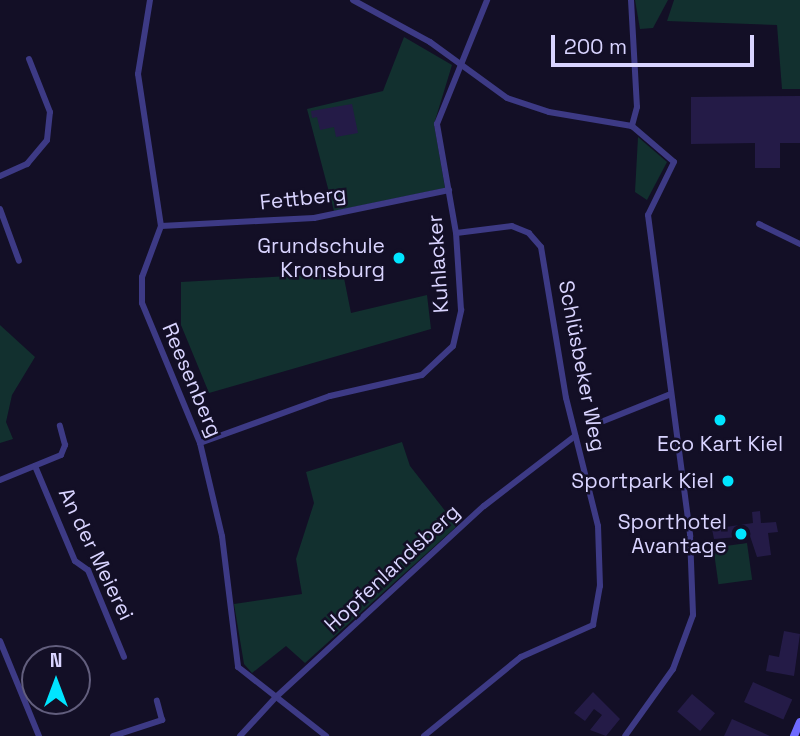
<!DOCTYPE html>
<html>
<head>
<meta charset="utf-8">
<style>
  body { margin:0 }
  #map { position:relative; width:800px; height:736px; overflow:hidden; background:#130f26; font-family:"Space Grotesk",sans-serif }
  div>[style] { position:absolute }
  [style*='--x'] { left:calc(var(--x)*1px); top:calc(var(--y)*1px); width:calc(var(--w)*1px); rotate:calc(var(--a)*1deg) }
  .green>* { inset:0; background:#12302f; transform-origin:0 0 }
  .building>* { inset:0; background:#241b47; transform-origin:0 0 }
  .minor>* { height:6px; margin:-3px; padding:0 3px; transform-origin:3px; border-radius:3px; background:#3d3a85 }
  .secondary>* { height:8px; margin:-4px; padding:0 4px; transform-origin:4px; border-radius:4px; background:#6f6bff }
  .dots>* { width:19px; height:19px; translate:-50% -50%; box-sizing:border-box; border:4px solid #130f26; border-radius:50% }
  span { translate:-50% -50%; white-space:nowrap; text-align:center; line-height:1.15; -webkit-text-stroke:5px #130f26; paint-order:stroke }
  .street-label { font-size:21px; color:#d9d4ff }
  .poi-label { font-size:21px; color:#d9d4ff }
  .right { translate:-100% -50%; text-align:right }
  .north { position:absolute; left:21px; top:645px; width:70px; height:70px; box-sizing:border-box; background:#130f26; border:2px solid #625e7d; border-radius:50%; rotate:0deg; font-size:19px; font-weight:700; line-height:28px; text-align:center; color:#d9d4ff }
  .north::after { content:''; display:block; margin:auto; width:24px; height:32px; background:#00e5ff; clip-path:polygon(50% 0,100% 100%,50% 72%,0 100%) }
  .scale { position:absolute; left:551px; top:35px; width:203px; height:32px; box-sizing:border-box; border:4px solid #d9d4ff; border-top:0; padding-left:9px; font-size:21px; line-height:24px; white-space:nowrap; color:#d9d4ff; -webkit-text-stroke:5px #130f26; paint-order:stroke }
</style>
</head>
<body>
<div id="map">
  <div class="green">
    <i style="clip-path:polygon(635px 0,668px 0,653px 28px,640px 29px)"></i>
    <i style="clip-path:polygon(674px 0,800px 0,800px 89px,782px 89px,777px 25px,667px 21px)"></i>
    <i style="clip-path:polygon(404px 37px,452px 65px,434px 124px,445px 188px,334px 211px,307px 109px,383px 91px)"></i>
    <i style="clip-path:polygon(638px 137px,667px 162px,647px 200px,635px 192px)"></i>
    <i style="clip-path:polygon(343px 273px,351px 313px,427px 295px,431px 329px,209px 393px,181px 325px,181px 282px)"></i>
    <i style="clip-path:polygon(0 325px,35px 357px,12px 395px,6px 422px,13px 439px,0 443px)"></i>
    <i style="clip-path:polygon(402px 442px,410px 466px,457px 526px,305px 663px,286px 646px,252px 673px,244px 664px,234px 604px,302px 594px,296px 559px,314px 503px,306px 472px)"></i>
    <i style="left:747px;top:543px;width:37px;height:34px;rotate:82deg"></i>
  </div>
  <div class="building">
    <i style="clip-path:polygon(800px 96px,800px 143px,780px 143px,780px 168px,755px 168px,755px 143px,691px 144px,691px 97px)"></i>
    <i style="clip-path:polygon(352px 104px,358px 133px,336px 137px,334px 127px,320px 130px,317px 117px,312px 118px,311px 111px)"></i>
    <i style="clip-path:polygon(760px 511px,761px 523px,776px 522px,778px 532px,768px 533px,771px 555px,757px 557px,750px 536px,714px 539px,712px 529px,753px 523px,752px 512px)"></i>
    <i style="clip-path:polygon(784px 631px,800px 634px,794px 676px,766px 671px,769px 655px,779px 657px)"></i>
    <i style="left:753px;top:682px;width:43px;height:22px;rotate:24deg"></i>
    <i style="clip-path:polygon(593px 692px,620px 719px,606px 736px,590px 730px,602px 715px,594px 709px,585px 721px,574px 713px)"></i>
    <i style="left:692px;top:694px;width:30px;height:23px;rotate:40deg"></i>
    <i style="clip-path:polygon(732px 719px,770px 736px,724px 736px)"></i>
  </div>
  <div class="minor">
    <i style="--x:150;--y:0;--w:75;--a:99.2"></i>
    <i style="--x:138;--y:74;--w:154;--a:81.4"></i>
    <i style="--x:161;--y:226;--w:54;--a:110.4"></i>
    <i style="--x:142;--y:277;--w:26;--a:90"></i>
    <i style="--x:142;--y:303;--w:152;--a:67.5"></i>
    <i style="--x:200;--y:443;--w:96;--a:76.7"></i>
    <i style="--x:222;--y:536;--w:132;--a:83"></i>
    <i style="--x:238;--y:667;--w:112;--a:38.1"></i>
    <i style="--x:353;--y:0;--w:88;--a:28.6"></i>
    <i style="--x:430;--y:42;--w:95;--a:36"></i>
    <i style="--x:507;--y:98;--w:44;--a:18.4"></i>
    <i style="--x:549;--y:112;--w:84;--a:9.6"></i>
    <i style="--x:632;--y:126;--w:55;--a:40.6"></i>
    <i style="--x:674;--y:162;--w:59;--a:116.1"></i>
    <i style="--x:648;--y:215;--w:324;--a:82.5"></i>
    <i style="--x:690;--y:536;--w:79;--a:87.8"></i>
    <i style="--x:693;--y:615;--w:58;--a:110.3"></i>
    <i style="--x:673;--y:669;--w:82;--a:125.6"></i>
    <i style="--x:631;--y:0;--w:107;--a:86.8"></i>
    <i style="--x:637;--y:107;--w:20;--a:105"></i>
    <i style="--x:0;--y:176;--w:30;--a:-24"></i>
    <i style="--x:27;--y:164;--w:31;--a:-50"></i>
    <i style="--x:47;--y:140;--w:28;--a:-84"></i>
    <i style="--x:50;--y:112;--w:57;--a:-111.6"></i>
    <i style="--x:0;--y:209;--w:55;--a:69.9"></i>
    <i style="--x:759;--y:224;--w:46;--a:26"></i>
    <i style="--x:161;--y:226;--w:153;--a:-3"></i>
    <i style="--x:314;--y:218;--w:138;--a:-11.7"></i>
    <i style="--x:601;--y:422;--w:75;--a:-21.8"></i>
    <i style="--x:200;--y:443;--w:138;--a:-19.9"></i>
    <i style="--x:330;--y:396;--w:94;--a:-12.9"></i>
    <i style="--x:422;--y:375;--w:42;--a:-43.1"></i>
    <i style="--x:453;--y:346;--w:37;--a:-77"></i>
    <i style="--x:461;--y:310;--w:77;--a:-93.7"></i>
    <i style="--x:456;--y:233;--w:111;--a:-99.9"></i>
    <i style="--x:437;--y:124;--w:134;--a:-68"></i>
    <i style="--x:35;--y:466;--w:103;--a:67.2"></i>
    <i style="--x:75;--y:561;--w:16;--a:35"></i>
    <i style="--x:88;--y:570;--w:94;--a:67.5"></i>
    <i style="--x:0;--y:480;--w:66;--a:-22.3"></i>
    <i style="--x:61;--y:455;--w:11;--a:-68"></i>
    <i style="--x:65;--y:445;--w:20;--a:-105"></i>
    <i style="--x:0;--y:641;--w:103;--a:67.7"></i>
    <i style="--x:113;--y:736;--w:52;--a:-18.1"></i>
    <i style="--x:162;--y:720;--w:20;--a:-105"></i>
    <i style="--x:240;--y:736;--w:53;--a:-47.3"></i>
    <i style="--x:276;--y:697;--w:282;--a:-42.6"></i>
    <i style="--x:484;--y:506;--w:115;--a:-37.6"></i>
    <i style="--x:424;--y:736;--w:125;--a:-39.2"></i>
    <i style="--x:521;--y:657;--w:79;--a:-24"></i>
    <i style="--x:593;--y:625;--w:40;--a:-80"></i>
    <i style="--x:600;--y:586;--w:60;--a:-91.9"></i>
    <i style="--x:598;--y:526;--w:132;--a:-104"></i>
    <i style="--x:566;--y:398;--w:153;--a:-99.4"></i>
    <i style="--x:541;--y:247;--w:18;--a:-131"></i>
    <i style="--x:529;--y:233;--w:18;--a:-158"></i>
    <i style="--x:512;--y:226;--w:56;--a:172.9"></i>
  </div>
  <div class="secondary">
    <i style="--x:794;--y:736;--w:15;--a:-67"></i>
  </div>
  <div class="dots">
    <i style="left:399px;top:258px;background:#00e5ff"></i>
    <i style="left:720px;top:420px;background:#00e5ff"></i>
    <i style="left:728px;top:481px;background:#00e5ff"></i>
    <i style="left:741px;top:534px;background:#00e5ff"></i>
  </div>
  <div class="street-label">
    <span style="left:303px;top:198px;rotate:-6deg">Fettberg</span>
    <span style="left:438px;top:264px;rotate:-94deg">Kuhlacker</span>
    <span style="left:582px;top:366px;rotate:79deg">Schlüsbeker Weg</span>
    <span style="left:192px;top:380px;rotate:67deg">Reesenberg</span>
    <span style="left:96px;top:554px;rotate:64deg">An der Meierei</span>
    <span style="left:392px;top:568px;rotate:-43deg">Hopfenlandsberg</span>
  </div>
  <div class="poi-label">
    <span class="right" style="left:385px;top:258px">Grundschule<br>Kronsburg</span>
    <span style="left:720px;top:444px">Eco Kart Kiel</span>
    <span class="right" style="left:714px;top:481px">Sportpark Kiel</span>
    <span class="right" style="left:727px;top:534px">Sporthotel<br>Avantage</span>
  </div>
  <div class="north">N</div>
  <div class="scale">200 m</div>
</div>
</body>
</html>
